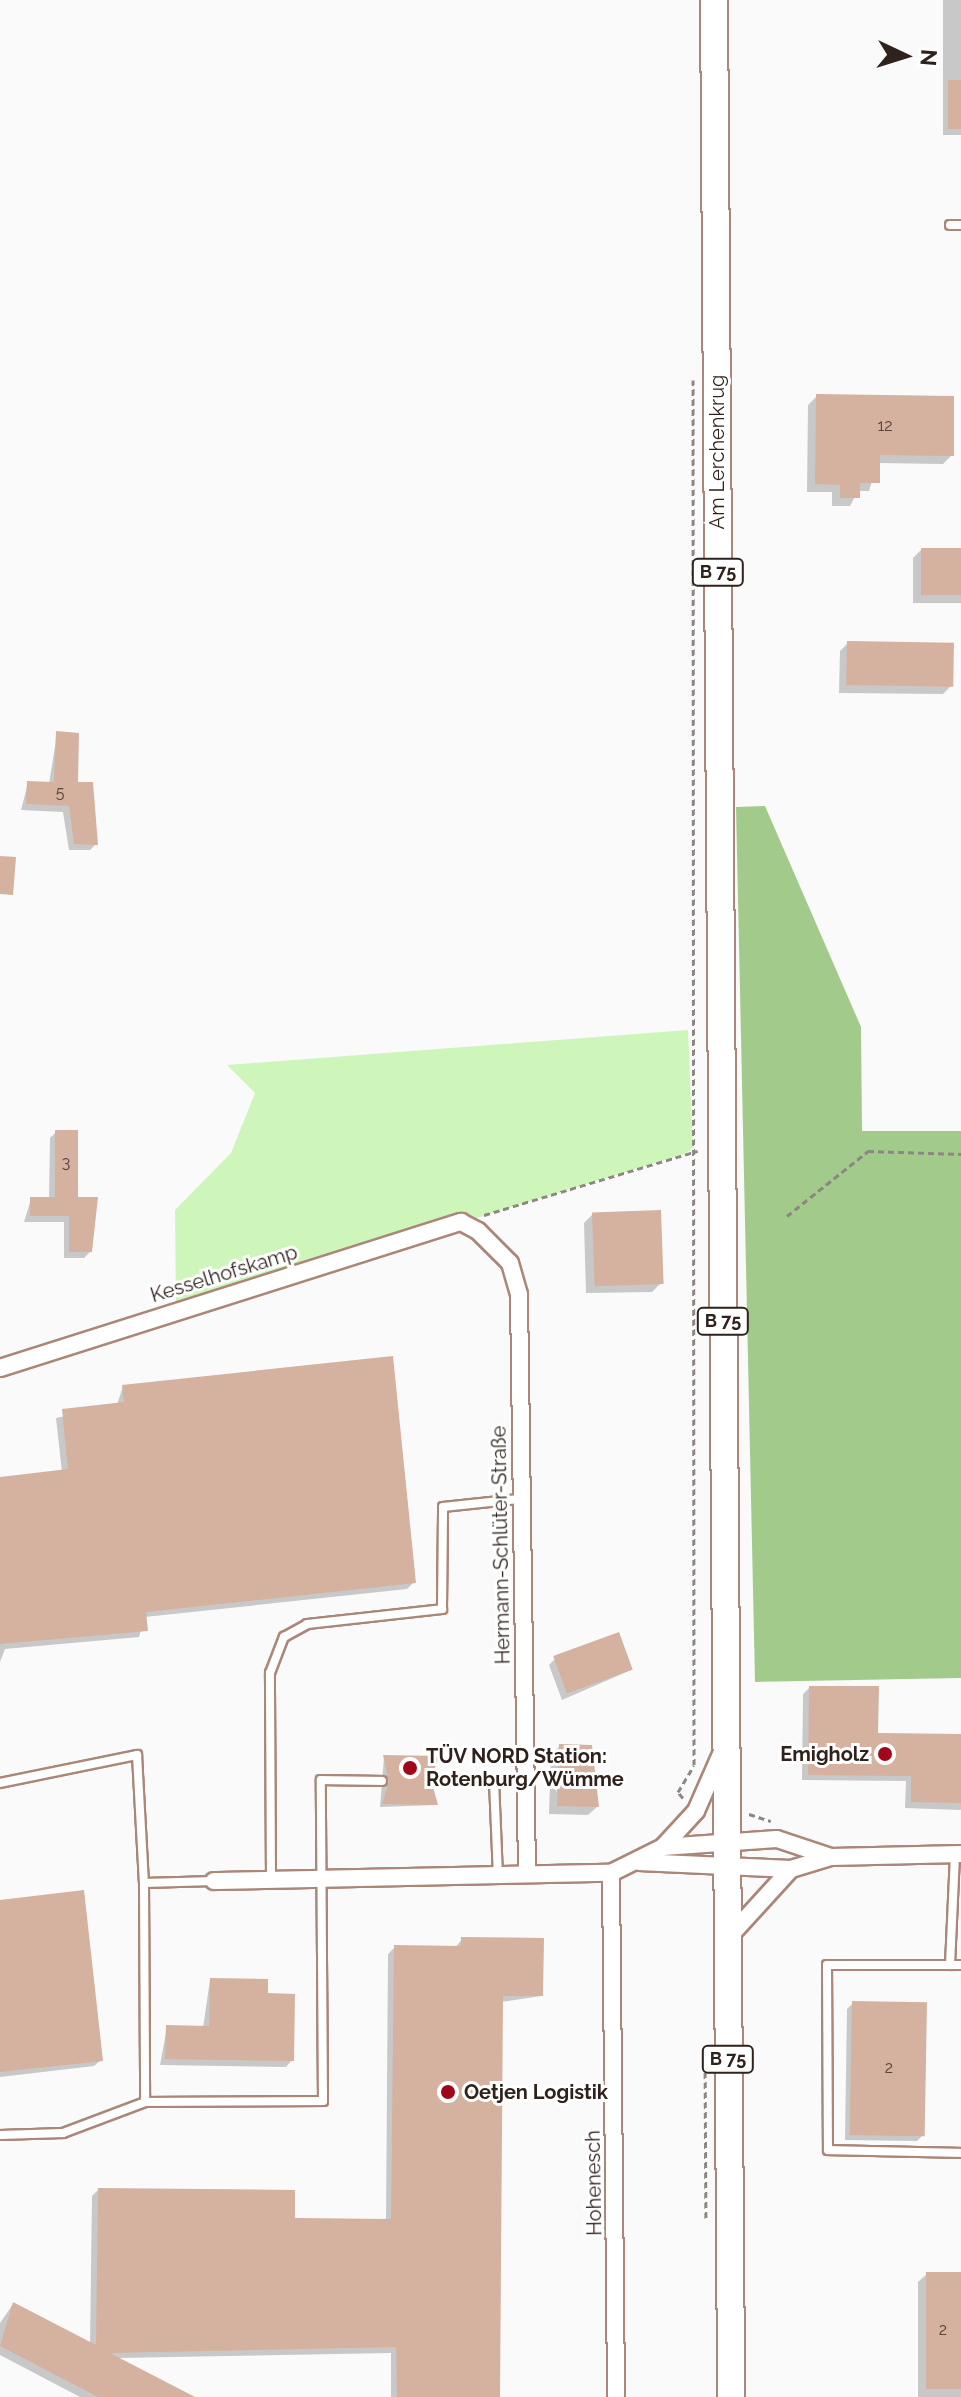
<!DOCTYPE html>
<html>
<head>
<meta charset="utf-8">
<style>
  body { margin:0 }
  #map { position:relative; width:961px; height:2397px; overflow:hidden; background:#fafafa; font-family:Raleway,sans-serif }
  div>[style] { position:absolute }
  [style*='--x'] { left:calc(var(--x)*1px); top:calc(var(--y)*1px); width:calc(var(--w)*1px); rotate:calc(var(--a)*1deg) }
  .green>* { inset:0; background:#cff6ba }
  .forest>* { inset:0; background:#a2cb8b }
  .shadow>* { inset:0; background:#0003; transform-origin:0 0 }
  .building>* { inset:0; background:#d5b1a0; transform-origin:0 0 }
  .path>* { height:3px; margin-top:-1.5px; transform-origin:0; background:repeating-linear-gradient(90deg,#8d8683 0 6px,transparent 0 10px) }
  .roads { filter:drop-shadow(2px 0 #aa8778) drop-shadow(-2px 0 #aa8778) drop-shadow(0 2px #aa8778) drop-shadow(0 -2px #aa8778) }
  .lane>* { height:8px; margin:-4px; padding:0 4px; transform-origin:4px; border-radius:4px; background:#fff }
  .street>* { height:16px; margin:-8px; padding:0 8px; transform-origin:8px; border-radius:8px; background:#fff }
  .primary>* { height:26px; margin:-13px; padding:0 13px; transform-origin:13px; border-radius:13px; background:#fff }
  .dots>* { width:22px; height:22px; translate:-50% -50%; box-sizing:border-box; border:4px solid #fff; border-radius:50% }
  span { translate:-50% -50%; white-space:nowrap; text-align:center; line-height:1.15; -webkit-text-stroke:6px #fff; paint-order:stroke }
  .number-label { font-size:16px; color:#58453c }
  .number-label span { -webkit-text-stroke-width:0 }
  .shield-label span { padding:2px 6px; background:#fff; border:2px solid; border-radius:6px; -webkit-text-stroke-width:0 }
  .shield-label { font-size:18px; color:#2f211b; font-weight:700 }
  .street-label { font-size:20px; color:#2f211b }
  .poi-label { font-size:20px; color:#2f211b; font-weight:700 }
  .right { translate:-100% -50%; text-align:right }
  .left { translate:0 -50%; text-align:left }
  .north { position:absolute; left:865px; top:16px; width:80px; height:80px; -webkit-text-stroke:6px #fff; paint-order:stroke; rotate:94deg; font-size:22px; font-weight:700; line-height:32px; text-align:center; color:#2f211b }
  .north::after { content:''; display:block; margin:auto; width:28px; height:36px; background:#2f211b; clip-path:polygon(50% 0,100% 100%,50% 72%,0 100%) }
</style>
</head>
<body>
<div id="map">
  <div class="green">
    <i style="clip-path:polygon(688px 1030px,693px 1148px,685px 1154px,176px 1310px,175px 1210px,231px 1153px,255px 1093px,227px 1065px)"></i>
  </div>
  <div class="forest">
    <i style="clip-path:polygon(765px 806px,861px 1027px,862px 1131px,961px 1131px,961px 1678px,755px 1682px,736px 807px)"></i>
  </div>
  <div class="shadow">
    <i style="left:961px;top:0;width:135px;height:18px;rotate:90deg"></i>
    <i style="clip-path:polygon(817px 396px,952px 455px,943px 464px,878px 463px,869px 491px,858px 491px,850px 506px,832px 506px,832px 492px,807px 492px,808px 405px)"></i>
    <i style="clip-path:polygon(921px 550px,961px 550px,961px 603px,913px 603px,913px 558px)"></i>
    <i style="clip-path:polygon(848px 643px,951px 686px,943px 694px,839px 693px,840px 651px)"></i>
    <i style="clip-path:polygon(57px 734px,96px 844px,90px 850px,69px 850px,63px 812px,21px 810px,28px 783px,49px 784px)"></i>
    <i style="clip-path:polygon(56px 1132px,91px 1251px,84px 1258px,64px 1258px,64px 1222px,24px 1222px,31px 1199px,49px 1199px,50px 1138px)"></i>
    <i style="clip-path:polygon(593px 1214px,661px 1283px,652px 1292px,586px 1293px,584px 1223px)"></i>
    <i style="clip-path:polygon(123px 1386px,414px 1582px,407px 1589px,145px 1617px,139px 1637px,5px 1649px,0 1662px,0 1479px,62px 1472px,56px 1418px,117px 1405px)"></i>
    <i style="clip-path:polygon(555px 1659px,631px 1670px,562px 1700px,549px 1665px)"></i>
    <i style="clip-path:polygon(809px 1688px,876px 1735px,961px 1738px,961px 1810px,905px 1808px,906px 1781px,802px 1780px,803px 1694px)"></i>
    <i style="clip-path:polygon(560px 1746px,597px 1807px,588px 1815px,549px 1814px,551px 1755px)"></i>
    <i style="clip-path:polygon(384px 1757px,429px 1780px,435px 1805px,380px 1807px)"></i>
    <i style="clip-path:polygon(0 1902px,101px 2060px,94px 2066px,0 2077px)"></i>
    <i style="clip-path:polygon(462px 1939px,541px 1996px,501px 2002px,498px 2397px,391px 2397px,391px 2353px,117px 2358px,190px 2397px,80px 2397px,0 2355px,0 2323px,13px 2304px,90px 2345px,92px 2196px,98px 2190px,293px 2220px,386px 2221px,388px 1954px,395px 1947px,455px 1948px)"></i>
    <i style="clip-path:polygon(210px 1980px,266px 1995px,292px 2060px,286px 2067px,160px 2065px,167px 2027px,203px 2028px)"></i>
    <i style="clip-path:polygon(853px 2003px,923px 2135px,917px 2141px,845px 2140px,847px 2009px)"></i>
    <i style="clip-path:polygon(927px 2274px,961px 2274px,961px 2397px,918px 2397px,918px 2282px)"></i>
  </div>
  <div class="building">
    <i style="left:948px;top:80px;width:13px;height:49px"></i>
    <i style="clip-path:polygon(816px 394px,954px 396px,954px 456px,880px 455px,880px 483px,860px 483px,860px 498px,840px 498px,840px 485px,815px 484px)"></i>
    <i style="left:921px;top:548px;width:40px;height:47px"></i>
    <i style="left:847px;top:641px;width:107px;height:44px;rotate:1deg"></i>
    <i style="clip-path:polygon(56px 731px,79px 733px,78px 782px,93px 782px,98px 845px,74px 844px,69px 806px,26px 804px,27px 781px,54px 782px)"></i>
    <i style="clip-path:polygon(0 856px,16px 857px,13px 895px,0 894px)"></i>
    <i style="clip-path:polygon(55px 1130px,78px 1130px,78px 1197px,98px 1197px,92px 1252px,69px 1252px,69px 1216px,30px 1216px,30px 1197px,55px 1197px)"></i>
    <i style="left:661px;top:1210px;width:74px;height:69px;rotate:88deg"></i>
    <i style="clip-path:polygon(393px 1356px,416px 1583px,146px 1612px,148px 1631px,0 1644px,0 1477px,68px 1469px,62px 1409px,124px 1402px,122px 1385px)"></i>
    <i style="left:619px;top:1632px;width:40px;height:70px;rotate:70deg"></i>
    <i style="clip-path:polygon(809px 1686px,879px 1686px,878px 1733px,961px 1734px,961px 1803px,911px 1802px,911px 1776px,808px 1775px)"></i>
    <i style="clip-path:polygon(559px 1744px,592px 1745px,599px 1807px,557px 1806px)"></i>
    <i style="clip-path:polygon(383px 1755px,439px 1756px,431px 1780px,438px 1805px,382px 1804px,389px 1782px)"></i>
    <i style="clip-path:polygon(84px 1890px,103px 2061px,0 2072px,0 1900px)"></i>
    <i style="clip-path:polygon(461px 1937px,544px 1938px,543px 1996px,503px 1996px,500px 2397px,397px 2397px,396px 2347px,110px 2353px,195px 2397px,98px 2397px,0 2346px,13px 2302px,96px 2345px,98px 2188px,295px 2190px,295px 2218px,391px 2219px,394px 1945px,461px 1946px)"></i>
    <i style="clip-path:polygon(210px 1978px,268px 1979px,268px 1993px,295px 1994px,294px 2061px,165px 2059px,166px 2025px,209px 2026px)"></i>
    <i style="left:852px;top:2001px;width:75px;height:134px;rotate:1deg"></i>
    <i style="left:926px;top:2272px;width:35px;height:117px"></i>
  </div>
  <div class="path">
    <i style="--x:484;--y:1215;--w:223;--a:-16.7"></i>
    <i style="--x:787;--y:1216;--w:104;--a:-38.7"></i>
    <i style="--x:868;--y:1151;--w:93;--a:1.8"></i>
    <i style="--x:683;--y:1798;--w:8;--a:-130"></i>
    <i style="--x:678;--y:1792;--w:31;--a:-59"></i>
    <i style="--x:694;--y:1765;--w:1385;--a:-90.04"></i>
    <i style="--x:749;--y:1814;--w:23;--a:18"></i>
    <i style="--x:705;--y:2052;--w:168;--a:89.7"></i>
  </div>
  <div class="roads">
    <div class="lane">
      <i style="--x:950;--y:225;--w:11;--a:0"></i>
      <i style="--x:438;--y:1781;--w:56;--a:0"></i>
      <i style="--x:494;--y:1781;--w:94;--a:87.6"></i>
      <i style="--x:0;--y:1783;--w:140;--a:-11.6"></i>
      <i style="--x:137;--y:1755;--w:128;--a:86.9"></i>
      <i style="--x:271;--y:1879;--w:206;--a:-90.3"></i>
      <i style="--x:270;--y:1673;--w:39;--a:-69"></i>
      <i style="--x:284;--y:1637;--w:26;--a:-29"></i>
      <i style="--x:307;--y:1624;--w:136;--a:-6.3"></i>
      <i style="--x:442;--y:1609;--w:102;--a:-89.4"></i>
      <i style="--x:443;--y:1507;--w:76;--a:-6"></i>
      <i style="--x:214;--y:1881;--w:70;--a:178.4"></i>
      <i style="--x:144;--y:1883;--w:219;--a:89.7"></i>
      <i style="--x:145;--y:2102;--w:178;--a:-0.3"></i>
      <i style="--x:323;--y:2101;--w:321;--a:-90.4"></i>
      <i style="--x:321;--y:1780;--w:61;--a:0.9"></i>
      <i style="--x:950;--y:1965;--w:111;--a:-87.4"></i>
      <i style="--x:961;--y:1965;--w:134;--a:180"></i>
      <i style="--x:827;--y:1965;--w:185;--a:89.7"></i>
      <i style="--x:828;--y:2150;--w:133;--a:1.3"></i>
      <i style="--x:0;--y:2135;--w:63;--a:-1.8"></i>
      <i style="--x:63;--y:2133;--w:88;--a:-20.7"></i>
    </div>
    <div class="street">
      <i style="--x:0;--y:1368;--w:484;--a:-17.6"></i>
      <i style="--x:461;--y:1222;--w:19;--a:28"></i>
      <i style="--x:478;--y:1231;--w:45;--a:45"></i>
      <i style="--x:510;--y:1263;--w:33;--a:74"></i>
      <i style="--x:519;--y:1295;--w:579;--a:89.21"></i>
      <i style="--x:663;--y:1847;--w:114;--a:-4"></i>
      <i style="--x:777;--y:1839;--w:57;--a:18.4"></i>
      <i style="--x:639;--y:1862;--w:152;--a:2.6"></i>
      <i style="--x:791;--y:1869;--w:42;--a:-16.7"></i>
      <i style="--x:831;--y:1857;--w:130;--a:-1.3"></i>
      <i style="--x:611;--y:1873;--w:524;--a:89.45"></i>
      <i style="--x:214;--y:1881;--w:397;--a:-1.2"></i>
      <i style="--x:611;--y:1873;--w:58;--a:-26.6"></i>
      <i style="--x:663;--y:1847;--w:49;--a:-47.5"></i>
      <i style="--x:696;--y:1811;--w:62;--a:-66.3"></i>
      <i style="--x:728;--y:1938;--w:93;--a:-47.6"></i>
    </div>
    <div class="primary">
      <i style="--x:714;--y:0;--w:2397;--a:89.59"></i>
    </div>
  </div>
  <div class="dots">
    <i style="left:885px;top:1754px;background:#a2061b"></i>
    <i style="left:410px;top:1768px;background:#a2061b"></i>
    <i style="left:448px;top:2092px;background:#a2061b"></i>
  </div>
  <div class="number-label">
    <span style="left:885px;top:426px">12</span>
    <span style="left:60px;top:793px">5</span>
    <span style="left:66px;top:1163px">3</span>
    <span style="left:889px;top:2068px">2</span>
    <span style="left:943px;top:2330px">2</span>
  </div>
  <div class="shield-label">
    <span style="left:718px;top:572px">B 75</span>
    <span style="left:723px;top:1321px">B 75</span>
    <span style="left:728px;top:2059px">B 75</span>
  </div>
  <div class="street-label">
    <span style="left:717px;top:452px;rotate:-90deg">Am Lerchenkrug</span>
    <span style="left:224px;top:1274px;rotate:-17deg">Kesselhofskamp</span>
    <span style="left:501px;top:1545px;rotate:-91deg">Hermann-Schlüter-Straße</span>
    <span style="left:594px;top:2183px;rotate:-91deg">Hohenesch</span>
  </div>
  <div class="poi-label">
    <span class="right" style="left:869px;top:1754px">Emigholz</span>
    <span class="left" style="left:426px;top:1768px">TÜV NORD Station:<br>Rotenburg/Wümme</span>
    <span class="left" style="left:464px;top:2092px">Oetjen Logistik</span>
  </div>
  <div class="north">N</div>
</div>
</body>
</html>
